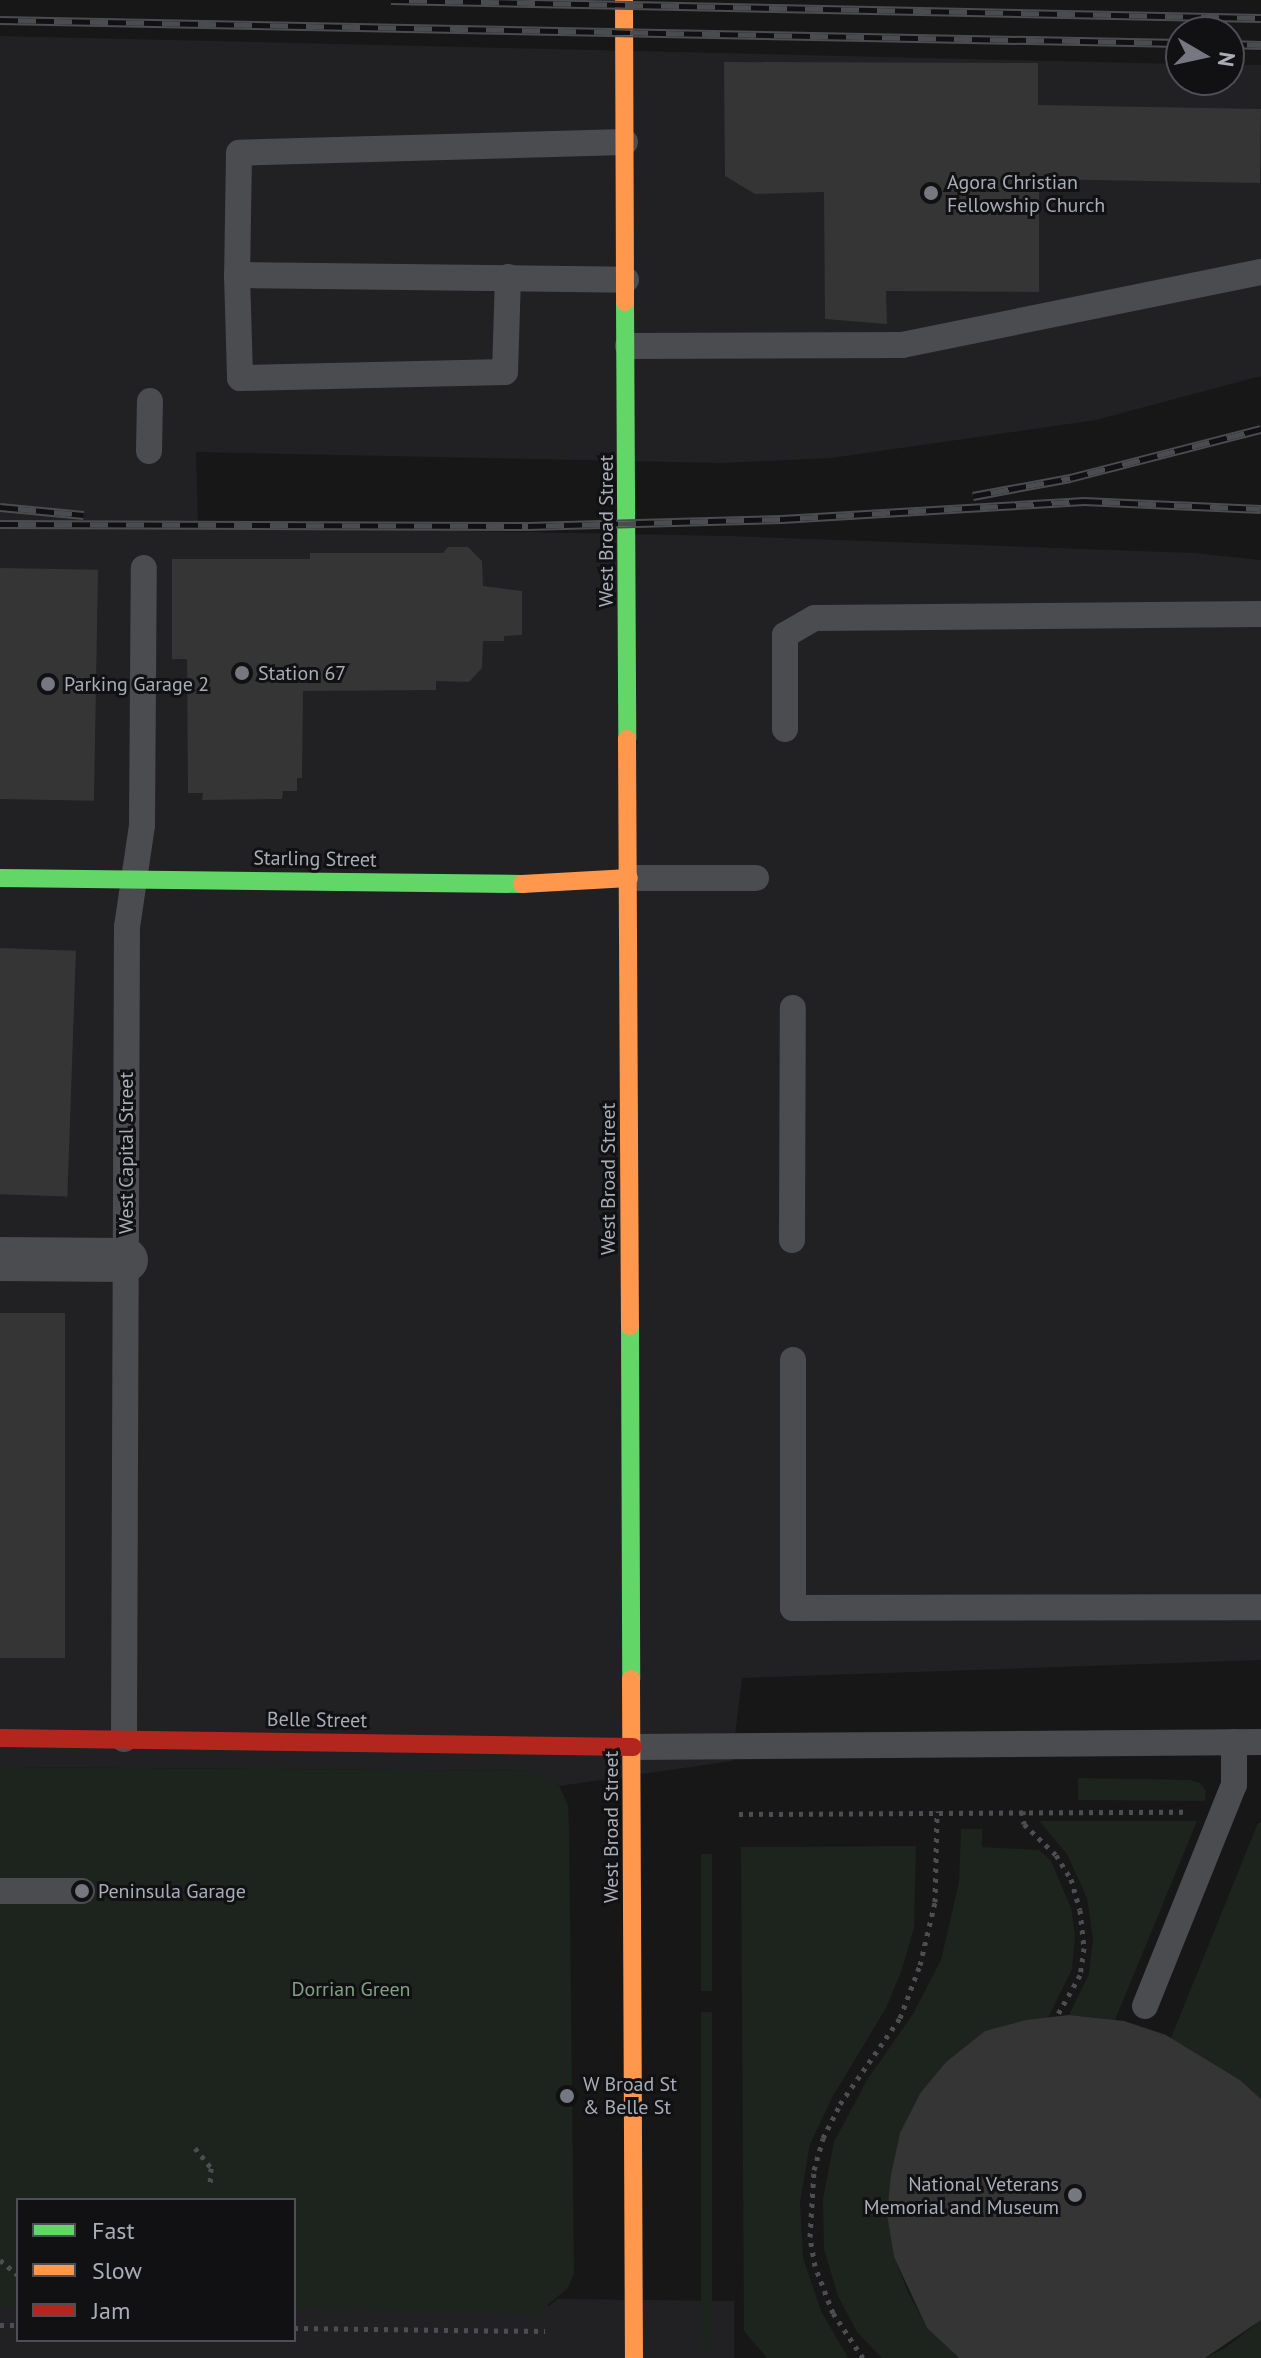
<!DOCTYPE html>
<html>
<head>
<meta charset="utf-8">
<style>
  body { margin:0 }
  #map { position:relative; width:1261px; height:2358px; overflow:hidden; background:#171717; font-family:"PT Sans",sans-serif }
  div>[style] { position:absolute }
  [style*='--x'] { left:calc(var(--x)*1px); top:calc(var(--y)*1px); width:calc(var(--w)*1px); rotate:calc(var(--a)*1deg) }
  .built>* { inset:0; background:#212123 }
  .green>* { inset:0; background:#1d241e; transform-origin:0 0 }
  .building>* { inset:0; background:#353536; transform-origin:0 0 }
  .path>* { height:5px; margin-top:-2.5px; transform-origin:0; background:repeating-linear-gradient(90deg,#4d4e52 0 4px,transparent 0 10px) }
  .lane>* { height:26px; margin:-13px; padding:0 13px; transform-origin:13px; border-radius:13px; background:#4b4c50 }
  .street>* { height:44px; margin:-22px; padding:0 22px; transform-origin:22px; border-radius:22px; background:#4b4c50 }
  .fast>* { height:18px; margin:-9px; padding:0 9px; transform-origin:9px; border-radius:9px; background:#63d668 }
  .slow>* { height:18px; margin:-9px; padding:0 9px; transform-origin:9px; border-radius:9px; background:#ff974d }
  .jam>* { height:18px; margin:-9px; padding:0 9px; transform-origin:9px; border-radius:9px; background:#b3261e }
  .rail>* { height:9px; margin-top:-4.5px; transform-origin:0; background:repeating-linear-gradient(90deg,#111113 0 18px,#4b4c4f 0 36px); box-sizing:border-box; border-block:2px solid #4b4c4f }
  .dots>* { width:22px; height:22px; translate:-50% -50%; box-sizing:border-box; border:4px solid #111113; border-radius:50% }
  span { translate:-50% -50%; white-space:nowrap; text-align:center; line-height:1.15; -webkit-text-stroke:6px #111113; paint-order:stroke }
  .poi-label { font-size:20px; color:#a8adb8 }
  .left { translate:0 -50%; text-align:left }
  .right { translate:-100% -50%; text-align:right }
  .street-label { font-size:20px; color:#a8adb8 }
  .park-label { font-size:20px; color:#7fa381 }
  .legend { position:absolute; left:16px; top:2198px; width:280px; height:144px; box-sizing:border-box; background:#111113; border:2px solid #4d4f55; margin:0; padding:10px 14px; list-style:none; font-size:24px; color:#a8adb8 }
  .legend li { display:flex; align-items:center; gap:16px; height:40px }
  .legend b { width:40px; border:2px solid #4d4f55 }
  .north { position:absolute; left:1165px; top:16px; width:80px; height:80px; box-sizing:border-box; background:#111113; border:2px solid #4d4f55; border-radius:50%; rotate:99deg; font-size:22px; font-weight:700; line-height:32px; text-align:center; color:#a8adb8 }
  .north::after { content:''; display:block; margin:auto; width:28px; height:36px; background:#757880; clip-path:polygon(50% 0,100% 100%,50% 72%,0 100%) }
</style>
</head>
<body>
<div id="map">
  <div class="built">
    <i style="clip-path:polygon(0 36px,1181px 64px,1181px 80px,1229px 80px,1229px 65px,1261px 65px,1261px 376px,1096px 420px,831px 458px,721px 463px,196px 452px,198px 526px,729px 536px,1194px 553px,1261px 560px,1261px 1660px,742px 1678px,732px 1761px,559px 1786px,533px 1771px,0 1767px)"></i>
    <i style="clip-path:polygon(558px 2299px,734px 2301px,734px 2358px,0 2358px,0 2300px,18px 2300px,18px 2340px,294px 2340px,294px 2306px,549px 2306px)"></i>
  </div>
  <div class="green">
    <i style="clip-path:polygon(0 1767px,533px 1771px,559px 1786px,568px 1805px,569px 1824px,574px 2273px,568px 2288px,545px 2307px,545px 2314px,294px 2308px,294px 2200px,18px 2200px,18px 2306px,0 2306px)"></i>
    <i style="clip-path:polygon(1078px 1778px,1190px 1780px,1200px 1783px,1206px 1791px,1205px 1801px,1078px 1800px)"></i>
    <i style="clip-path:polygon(1039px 1821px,1197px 1821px,1115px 2020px,1069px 2015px,1089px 1974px,1093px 1939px,1087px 1898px,1067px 1854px)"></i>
    <i style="clip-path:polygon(1258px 1823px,1261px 1823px,1261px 2099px,1240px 2080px,1171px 2038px)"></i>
    <i style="clip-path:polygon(961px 1829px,982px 1829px,982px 1847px,1039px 1850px,1051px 1861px,1071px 1908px,1075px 1935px,1072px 1969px,1048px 2018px,985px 2031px,946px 2062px,921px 2092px,887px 2215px,894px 2257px,908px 2292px,927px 2328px,959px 2358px,882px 2358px,857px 2332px,838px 2296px,824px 2249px,823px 2199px,834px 2142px,867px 2080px,913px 2014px,941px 1960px,959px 1882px)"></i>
    <i style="clip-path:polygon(916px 1846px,914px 1928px,901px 1972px,886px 2008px,833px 2096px,810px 2144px,800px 2202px,803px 2258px,821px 2311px,848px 2358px,767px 2358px,744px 2331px,741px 1847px)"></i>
    <i style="left:701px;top:1854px;width:11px;height:137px"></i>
    <i style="left:701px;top:2012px;width:11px;height:337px"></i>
    <i style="clip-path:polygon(1261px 2320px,1261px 2358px,1205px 2358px,1225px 2348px)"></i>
  </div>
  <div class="building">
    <i style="clip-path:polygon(724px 62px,1038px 63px,1038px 105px,1261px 109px,1260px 183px,1039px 179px,1039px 292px,886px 291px,887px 324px,825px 319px,824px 192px,755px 194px,725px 176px)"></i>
    <i style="clip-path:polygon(448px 547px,468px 547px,482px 561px,483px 586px,522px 591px,522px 635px,504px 636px,504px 641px,483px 641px,482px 668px,469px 682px,436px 681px,436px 690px,303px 691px,302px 778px,297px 778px,297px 791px,283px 791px,282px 799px,202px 800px,203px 793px,188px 793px,187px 659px,172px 659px,172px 559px,310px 559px,310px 553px,443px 553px)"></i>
    <i style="left:0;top:568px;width:98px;height:231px;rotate:1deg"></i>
    <i style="left:0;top:948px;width:76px;height:246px;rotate:2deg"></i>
    <i style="left:0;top:1313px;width:65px;height:345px"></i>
    <i style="clip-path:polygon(1069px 2015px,1124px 2021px,1166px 2035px,1240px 2080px,1261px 2099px,1261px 2320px,1205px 2358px,959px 2358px,927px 2328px,894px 2257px,887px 2215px,891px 2175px,900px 2133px,921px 2092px,946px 2062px,985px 2031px,1026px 2020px)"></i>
  </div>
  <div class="path">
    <i style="--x:1023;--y:1811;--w:13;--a:86"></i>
    <i style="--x:1024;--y:1824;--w:45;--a:44.1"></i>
    <i style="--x:1056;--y:1855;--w:28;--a:58"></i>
    <i style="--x:1071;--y:1879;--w:32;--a:74"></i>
    <i style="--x:1080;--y:1910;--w:38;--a:84"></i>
    <i style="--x:1084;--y:1948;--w:27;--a:98"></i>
    <i style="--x:1080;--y:1975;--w:47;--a:119.3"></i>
    <i style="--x:739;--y:1814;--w:445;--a:-0.3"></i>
    <i style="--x:195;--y:2148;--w:26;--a:51"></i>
    <i style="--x:211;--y:2168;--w:18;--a:93"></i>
    <i style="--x:0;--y:2260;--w:23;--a:40"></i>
    <i style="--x:0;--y:2325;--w:18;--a:0"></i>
    <i style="--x:294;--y:2328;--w:251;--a:0.7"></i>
    <i style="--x:863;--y:2358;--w:54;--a:-123.7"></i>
    <i style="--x:833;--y:2313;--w:50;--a:-111"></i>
    <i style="--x:815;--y:2266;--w:29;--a:-100"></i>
    <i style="--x:810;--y:2237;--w:67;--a:-86.6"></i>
    <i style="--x:814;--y:2170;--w:33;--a:-74"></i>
    <i style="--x:823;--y:2138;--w:38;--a:-63"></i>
    <i style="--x:840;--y:2104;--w:105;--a:-55.1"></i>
    <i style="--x:900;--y:2018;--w:57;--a:-69.3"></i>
    <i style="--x:920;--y:1965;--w:65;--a:-76.6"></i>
    <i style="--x:935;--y:1902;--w:91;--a:-88.7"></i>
  </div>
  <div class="lane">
    <i style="--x:625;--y:142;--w:386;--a:178.4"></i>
    <i style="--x:239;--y:153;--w:122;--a:90.9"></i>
    <i style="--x:237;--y:275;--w:389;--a:0.7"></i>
    <i style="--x:237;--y:275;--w:103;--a:88.3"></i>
    <i style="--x:240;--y:378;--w:265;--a:-1.3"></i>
    <i style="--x:505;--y:372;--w:95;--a:-88.2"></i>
    <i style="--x:628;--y:346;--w:274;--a:-0.2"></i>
    <i style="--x:902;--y:345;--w:366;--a:-11.5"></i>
    <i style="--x:149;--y:451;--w:50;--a:-88.9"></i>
    <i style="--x:785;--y:729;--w:94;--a:-90"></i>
    <i style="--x:785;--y:635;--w:34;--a:-30"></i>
    <i style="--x:815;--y:618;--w:446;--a:-0.5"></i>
    <i style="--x:629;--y:878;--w:127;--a:0"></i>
    <i style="--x:792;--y:1240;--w:232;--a:-89.8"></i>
    <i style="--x:793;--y:1360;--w:248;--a:90"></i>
    <i style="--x:793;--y:1608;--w:468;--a:-0.1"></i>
    <i style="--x:124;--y:1739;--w:812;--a:-89.79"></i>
    <i style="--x:127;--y:927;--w:103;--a:-81.6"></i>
    <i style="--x:142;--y:825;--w:257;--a:-89.6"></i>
    <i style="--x:633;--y:1747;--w:628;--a:-0.46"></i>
    <i style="--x:0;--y:1891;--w:82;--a:0"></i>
    <i style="--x:1145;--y:2006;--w:238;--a:-68.1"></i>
    <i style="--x:1234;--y:1785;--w:43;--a:-90"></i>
  </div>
  <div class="street">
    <i style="--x:0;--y:1259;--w:126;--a:0.5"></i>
  </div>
  <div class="fast">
    <i style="--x:625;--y:302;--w:437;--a:89.7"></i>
    <i style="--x:0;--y:878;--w:522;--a:0.66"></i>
    <i style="--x:630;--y:1326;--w:353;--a:89.8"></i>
  </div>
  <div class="slow">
    <i style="--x:624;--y:0;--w:302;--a:89.8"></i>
    <i style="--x:627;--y:739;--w:587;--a:89.71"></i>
    <i style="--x:522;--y:884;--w:107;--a:-3.2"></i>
    <i style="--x:631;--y:1679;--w:679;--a:89.75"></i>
  </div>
  <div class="jam">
    <i style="--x:0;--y:1738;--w:633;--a:0.81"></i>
  </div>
  <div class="rail">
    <i style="--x:391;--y:0;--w:870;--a:1.19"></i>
    <i style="--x:0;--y:20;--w:1181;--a:1.12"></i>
    <i style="--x:1229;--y:44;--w:32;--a:2"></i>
    <i style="--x:973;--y:496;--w:99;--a:-10.5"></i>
    <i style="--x:1070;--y:478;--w:197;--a:-14.4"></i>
    <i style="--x:0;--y:507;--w:84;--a:5.4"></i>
    <i style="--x:0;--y:524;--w:528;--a:0.22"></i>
    <i style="--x:528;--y:526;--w:254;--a:-1.6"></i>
    <i style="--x:782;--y:519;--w:303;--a:-3.4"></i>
    <i style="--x:1084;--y:501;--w:177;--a:2.6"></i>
  </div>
  <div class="dots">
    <i style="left:931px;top:193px;background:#757880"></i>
    <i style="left:242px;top:673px;background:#757880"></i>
    <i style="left:48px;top:684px;background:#757880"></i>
    <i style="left:82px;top:1891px;background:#757880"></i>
    <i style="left:567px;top:2096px;background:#757880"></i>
    <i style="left:1075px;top:2195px;background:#757880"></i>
  </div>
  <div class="poi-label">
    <span class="left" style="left:947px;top:194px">Agora Christian<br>Fellowship Church</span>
    <span class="left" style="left:258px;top:673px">Station 67</span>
    <span class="left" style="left:64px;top:684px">Parking Garage 2</span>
    <span class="left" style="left:98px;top:1891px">Peninsula Garage</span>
    <span class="left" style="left:583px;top:2096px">W Broad St<br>&amp; Belle St</span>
    <span class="right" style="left:1059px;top:2196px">National Veterans<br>Memorial and Museum</span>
  </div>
  <div class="street-label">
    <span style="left:606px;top:531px;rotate:-90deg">West Broad Street</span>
    <span style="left:315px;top:859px;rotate:1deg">Starling Street</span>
    <span style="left:126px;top:1153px;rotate:-90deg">West Capital Street</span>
    <span style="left:608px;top:1179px;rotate:-90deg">West Broad Street</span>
    <span style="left:317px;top:1720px;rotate:1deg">Belle Street</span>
    <span style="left:611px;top:1827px;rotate:-90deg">West Broad Street</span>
  </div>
  <div class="park-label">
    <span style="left:351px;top:1989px">Dorrian Green</span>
  </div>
  <ul class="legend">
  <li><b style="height:10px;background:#63d668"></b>Fast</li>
  <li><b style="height:10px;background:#ff974d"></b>Slow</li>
  <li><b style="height:10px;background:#b3261e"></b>Jam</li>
  </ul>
  <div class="north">N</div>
</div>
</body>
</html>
